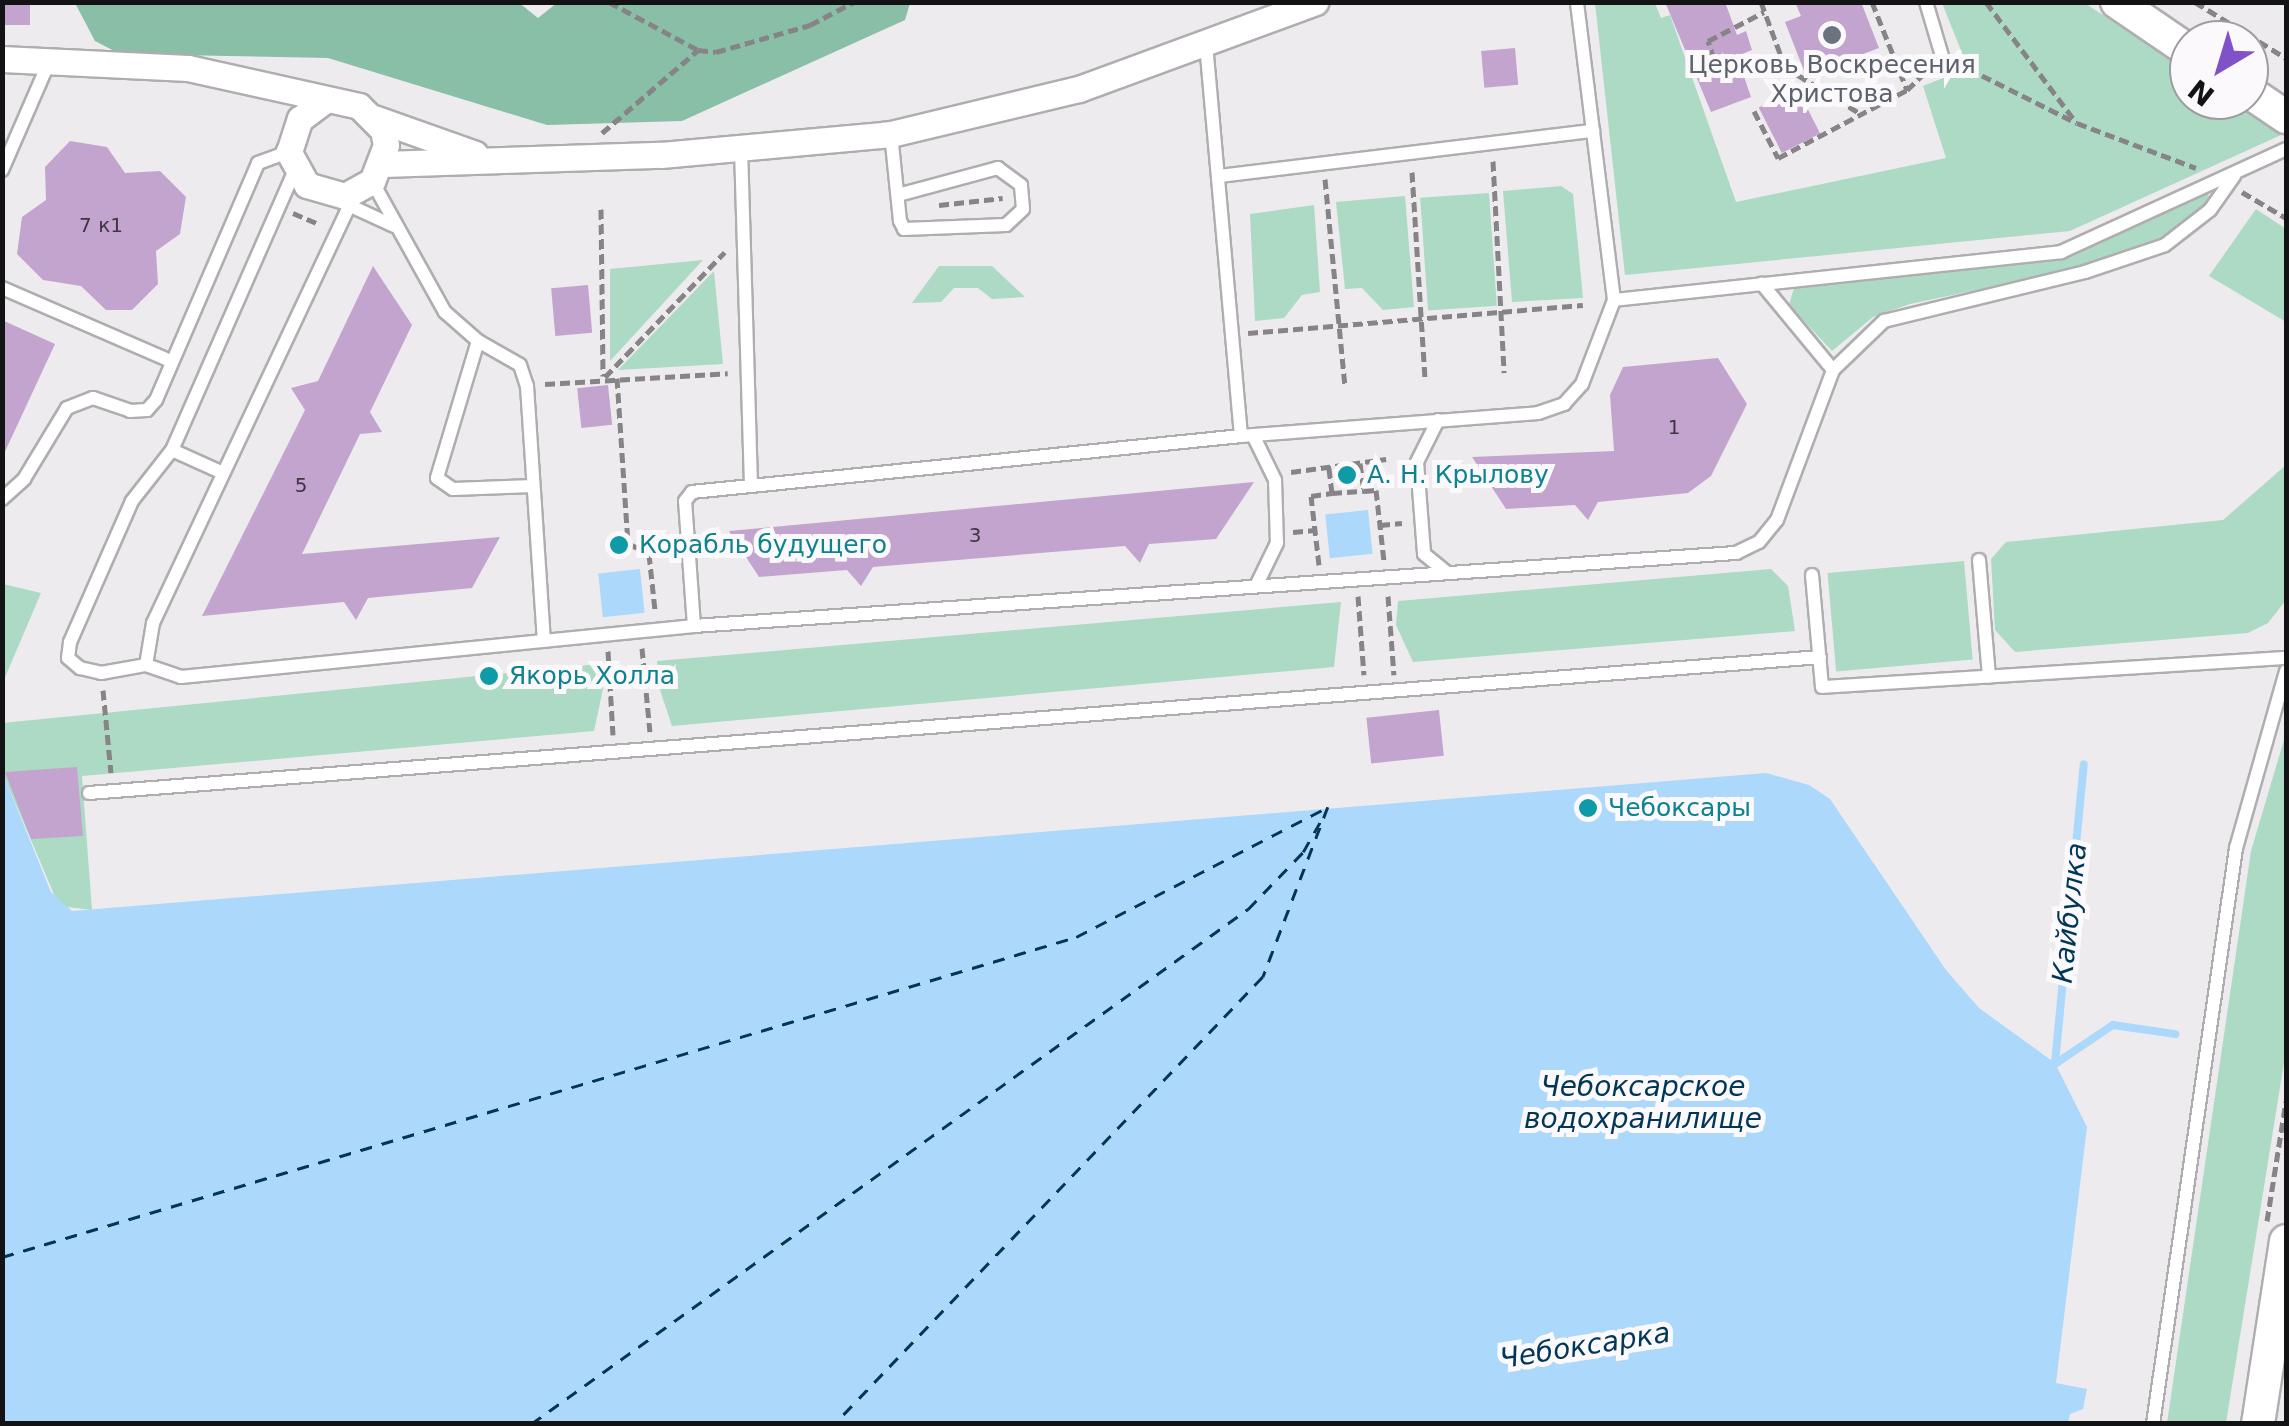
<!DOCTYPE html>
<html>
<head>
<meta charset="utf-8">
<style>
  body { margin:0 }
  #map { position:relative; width:2289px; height:1426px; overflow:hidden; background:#eeebef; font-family:"DejaVu Sans",sans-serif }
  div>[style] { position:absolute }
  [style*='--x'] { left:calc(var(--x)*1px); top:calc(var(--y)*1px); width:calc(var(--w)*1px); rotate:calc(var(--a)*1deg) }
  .green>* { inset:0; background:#acdac4; transform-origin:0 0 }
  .forest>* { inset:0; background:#89bfa6 }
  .water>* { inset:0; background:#acd8fc; transform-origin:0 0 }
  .stream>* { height:8px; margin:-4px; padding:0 4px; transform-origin:4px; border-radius:4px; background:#acd8fc }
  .ferry>* { height:2.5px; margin-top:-1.25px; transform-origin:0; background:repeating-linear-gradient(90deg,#003657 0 12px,transparent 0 22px) }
  .building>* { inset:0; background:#c3a4ce; transform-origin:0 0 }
  .path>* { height:5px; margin-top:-2.5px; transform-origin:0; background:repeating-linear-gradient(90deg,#868487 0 10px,transparent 0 15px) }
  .roads { filter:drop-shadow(2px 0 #b0adb1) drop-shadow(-2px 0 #b0adb1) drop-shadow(0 2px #b0adb1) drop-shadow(0 -2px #b0adb1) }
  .service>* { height:12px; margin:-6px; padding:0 6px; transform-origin:6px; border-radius:6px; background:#fff }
  .minor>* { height:25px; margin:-12.5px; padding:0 12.5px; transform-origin:12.5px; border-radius:12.5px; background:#fff }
  .tertiary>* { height:32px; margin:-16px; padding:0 16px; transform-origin:16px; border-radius:16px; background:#fff }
  .dots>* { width:28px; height:28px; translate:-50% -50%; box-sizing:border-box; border:5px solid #fbf9fc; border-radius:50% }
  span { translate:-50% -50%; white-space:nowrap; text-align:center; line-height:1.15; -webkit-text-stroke:10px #fbf9fc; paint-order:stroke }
  .number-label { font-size:20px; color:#3f3642 }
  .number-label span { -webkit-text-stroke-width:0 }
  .worship-label { font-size:25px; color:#5b616d }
  .culture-label { font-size:25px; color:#0d838f }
  .left { translate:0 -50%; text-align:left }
  .water-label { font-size:28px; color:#003657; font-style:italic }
  .frame { position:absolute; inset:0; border:5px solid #131214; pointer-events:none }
  .north { position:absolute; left:2169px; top:20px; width:100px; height:100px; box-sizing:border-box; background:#fbf9fc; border:2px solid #9e9d9f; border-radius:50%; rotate:218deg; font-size:28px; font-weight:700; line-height:40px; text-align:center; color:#131214 }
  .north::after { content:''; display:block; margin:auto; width:35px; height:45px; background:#8151c9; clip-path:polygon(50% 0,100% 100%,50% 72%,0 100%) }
</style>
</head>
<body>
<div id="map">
  <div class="green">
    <i style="clip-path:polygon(1595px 3px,1655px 3px,1661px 18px,1670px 15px,1736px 202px,1946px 158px,1923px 86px,1968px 68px,1942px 3px,2085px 3px,2189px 73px,2189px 100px,2229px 100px,2281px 135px,2070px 231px,1625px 275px)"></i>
    <i style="clip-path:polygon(1561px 186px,1573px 194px,1583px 298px,1512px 302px,1503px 191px)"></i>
    <i style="clip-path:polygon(2206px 192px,2213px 201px,2176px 234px,2070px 270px,1910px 304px,1873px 317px,1832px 351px,1789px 305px,1794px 288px,1811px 283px,2058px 257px)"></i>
    <i style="left:1489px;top:193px;width:113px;height:69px;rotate:86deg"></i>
    <i style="clip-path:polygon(1405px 196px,1414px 307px,1383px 310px,1362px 288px,1345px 289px,1336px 202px)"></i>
    <i style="clip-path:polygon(1314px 205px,1320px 292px,1302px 295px,1284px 318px,1255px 321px,1250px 214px)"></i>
    <i style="clip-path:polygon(2256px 209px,2286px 229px,2286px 322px,2209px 276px)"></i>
    <i style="clip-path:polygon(703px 260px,610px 361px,610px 269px)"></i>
    <i style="clip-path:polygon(939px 266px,992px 266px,1025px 297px,992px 299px,978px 288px,954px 288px,941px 302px,912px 303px)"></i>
    <i style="clip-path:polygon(714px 271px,723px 364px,618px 370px)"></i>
    <i style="clip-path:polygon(2286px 465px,2286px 600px,2268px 623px,2248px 633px,2015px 652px,1995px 630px,1991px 559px,2006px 542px,2223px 520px)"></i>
    <i style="left:1964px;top:561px;width:99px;height:137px;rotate:85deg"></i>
    <i style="clip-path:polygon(1771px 569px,1788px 586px,1795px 631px,1413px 662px,1396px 625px,1398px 601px)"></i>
    <i style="clip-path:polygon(3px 584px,41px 593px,3px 682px,2px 584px)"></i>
    <i style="clip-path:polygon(1341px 602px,1334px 667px,672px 726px,659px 687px,657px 661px)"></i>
    <i style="clip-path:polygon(599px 664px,603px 689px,594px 731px,82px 776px,92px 910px,59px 906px,3px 774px,2px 723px)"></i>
    <i style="clip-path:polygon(2286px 733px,2286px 1050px,2226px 1423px,2167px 1423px,2251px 851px)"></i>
  </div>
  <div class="forest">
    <i style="clip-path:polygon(518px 2px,538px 18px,558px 2px,910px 3px,905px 20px,682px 121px,547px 125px,328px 58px,120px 54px,95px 41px,75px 3px)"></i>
  </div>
  <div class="water">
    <i style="left:1368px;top:510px;width:44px;height:43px;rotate:84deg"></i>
    <i style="left:640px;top:569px;width:44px;height:42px;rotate:84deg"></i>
    <i style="clip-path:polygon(1766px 773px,1809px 785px,1830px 799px,1946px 970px,1979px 1008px,2055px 1063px,2087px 1127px,2056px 1383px,2087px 1389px,2083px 1409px,2070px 1414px,2068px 1423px,3px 1423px,3px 774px,51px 892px,72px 911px)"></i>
  </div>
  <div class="stream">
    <i style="--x:2055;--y:1063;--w:300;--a:-84.5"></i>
    <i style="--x:2049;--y:1068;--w:77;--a:-33.9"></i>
    <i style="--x:2113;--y:1025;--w:63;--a:8.3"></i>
  </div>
  <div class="ferry">
    <i style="--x:2;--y:1257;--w:1121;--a:-16.59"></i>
    <i style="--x:1076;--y:937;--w:284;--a:-27.3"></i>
    <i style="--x:1328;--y:807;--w:182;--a:110.9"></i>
    <i style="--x:1263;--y:977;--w:619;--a:133.76"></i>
    <i style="--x:531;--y:1424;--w:883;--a:-35.69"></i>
    <i style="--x:1248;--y:909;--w:79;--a:-46"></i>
    <i style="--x:1303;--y:852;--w:40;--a:-60.3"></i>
  </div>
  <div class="building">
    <i style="left:2px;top:2px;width:28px;height:23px"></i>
    <i style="clip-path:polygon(1665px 2px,1725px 2px,1737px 35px,1746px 31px,1752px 50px,1737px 56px,1751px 97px,1711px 112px)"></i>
    <i style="clip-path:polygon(1795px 2px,1861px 2px,1879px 48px,1806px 76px,1785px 22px,1801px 16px)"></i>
    <i style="left:1515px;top:48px;width:37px;height:34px;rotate:85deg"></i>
    <i style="left:1797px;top:88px;width:51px;height:43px;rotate:63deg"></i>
    <i style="clip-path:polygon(70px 141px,107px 147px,125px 173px,160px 171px,186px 197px,180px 234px,156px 251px,158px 284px,132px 310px,106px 310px,81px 286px,43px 280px,17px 254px,22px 217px,46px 200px,45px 167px)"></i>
    <i style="clip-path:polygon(373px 266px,412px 325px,370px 412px,382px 432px,360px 434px,302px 554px,500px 537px,472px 588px,368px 598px,356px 620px,344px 602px,202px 616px,305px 410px,291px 388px,318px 381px)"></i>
    <i style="left:588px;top:285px;width:48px;height:37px;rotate:85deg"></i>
    <i style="clip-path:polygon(2px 320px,55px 344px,2px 458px)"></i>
    <i style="clip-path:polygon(1718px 358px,1747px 404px,1711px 476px,1688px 493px,1598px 502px,1588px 520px,1575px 505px,1506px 509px,1472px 457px,1614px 451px,1610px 395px,1623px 367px)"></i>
    <i style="left:608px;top:385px;width:40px;height:31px;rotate:84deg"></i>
    <i style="clip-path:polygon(1254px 482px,1216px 539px,1149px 544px,1140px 563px,1125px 546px,873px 567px,861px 586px,847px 570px,759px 577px,729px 531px)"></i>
    <i style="left:1439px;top:710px;width:46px;height:73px;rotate:84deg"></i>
    <i style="clip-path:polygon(77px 767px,83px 836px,31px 839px,5px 772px)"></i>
  </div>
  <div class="path">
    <i style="--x:609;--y:2;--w:101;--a:28.3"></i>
    <i style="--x:698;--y:50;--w:18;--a:6"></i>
    <i style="--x:716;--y:52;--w:98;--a:-16"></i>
    <i style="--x:810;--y:25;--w:50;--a:-27.6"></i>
    <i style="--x:1761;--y:2;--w:69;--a:69.7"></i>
    <i style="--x:1785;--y:67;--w:89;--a:31.7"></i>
    <i style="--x:1872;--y:2;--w:95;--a:68.3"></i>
    <i style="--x:1986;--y:2;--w:149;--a:53.2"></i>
    <i style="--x:2195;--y:2;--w:107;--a:31.6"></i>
    <i style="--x:1714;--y:59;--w:19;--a:-108"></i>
    <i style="--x:1708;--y:41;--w:63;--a:-27.4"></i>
    <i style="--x:1955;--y:62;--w:136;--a:26.6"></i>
    <i style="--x:2077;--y:123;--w:127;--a:20.7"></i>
    <i style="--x:1754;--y:111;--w:53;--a:62.9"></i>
    <i style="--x:1778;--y:158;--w:146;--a:-27.8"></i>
    <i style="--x:1907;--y:90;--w:32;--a:-44"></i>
    <i style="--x:602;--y:133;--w:127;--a:-40.8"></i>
    <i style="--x:1493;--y:161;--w:212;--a:87"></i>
    <i style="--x:1412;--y:172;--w:207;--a:86.4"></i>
    <i style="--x:1325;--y:179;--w:207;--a:84.5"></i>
    <i style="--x:2242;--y:192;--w:51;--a:30.6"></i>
    <i style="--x:939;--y:205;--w:64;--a:-6.2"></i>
    <i style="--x:601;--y:209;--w:167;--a:89.3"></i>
    <i style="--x:293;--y:213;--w:28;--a:23"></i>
    <i style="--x:1248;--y:333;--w:336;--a:-4.8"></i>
    <i style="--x:605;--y:377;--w:173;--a:-46.2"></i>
    <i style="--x:617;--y:378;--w:165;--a:86.2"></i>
    <i style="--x:628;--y:543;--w:24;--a:28"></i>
    <i style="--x:649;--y:554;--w:56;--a:83.9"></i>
    <i style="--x:545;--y:384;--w:183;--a:-3.4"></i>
    <i style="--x:1360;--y:463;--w:28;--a:82"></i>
    <i style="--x:1364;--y:491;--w:12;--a:-5"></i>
    <i style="--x:1376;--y:490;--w:71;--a:83.6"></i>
    <i style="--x:1291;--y:472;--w:96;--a:-7.8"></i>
    <i style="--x:1332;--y:493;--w:32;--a:-4"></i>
    <i style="--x:1380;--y:525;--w:22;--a:-5"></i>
    <i style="--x:1293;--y:532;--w:22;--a:-5"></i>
    <i style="--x:1319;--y:565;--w:69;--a:-96.6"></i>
    <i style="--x:1311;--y:496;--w:21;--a:-8"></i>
    <i style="--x:1332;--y:493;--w:26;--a:-97"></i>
    <i style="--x:1358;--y:596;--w:79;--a:85.7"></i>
    <i style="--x:1388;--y:596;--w:79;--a:85.7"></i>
    <i style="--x:642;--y:648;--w:84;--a:84.6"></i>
    <i style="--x:608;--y:651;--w:84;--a:86.6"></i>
    <i style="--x:103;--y:690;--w:83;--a:84.5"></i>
    <i style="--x:2267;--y:1221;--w:121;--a:-81"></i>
  </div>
  <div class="roads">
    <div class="service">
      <i style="--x:1926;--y:2;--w:56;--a:73.5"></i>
      <i style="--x:891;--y:134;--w:87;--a:84.1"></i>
      <i style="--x:900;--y:221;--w:9;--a:63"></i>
      <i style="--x:904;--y:229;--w:102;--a:-2.2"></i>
      <i style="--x:1006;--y:225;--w:23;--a:-43"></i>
      <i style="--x:1023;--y:209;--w:24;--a:-95"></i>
      <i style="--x:1021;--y:185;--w:29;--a:-144"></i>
      <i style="--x:998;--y:168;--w:104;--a:164.9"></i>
      <i style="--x:741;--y:148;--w:337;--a:88.3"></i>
      <i style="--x:2;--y:170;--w:118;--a:-66.5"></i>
      <i style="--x:295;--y:170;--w:306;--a:113.7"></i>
      <i style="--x:172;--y:450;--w:65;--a:128.1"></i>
      <i style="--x:132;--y:501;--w:154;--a:113.7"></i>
      <i style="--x:70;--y:642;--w:16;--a:97"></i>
      <i style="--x:68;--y:658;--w:16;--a:40"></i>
      <i style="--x:80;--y:668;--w:22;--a:13"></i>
      <i style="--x:101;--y:673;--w:46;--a:-10.1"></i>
      <i style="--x:146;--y:665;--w:37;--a:19"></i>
      <i style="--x:181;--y:677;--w:516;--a:-5.68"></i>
      <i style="--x:694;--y:626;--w:1045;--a:-4.01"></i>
      <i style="--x:1736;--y:553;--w:25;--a:-26"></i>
      <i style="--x:1759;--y:542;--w:28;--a:-51"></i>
      <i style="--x:1777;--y:520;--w:160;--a:-69.5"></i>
      <i style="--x:1833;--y:370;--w:112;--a:-129.5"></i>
      <i style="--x:1219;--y:176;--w:377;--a:-6.9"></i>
      <i style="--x:372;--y:181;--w:150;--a:60.9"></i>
      <i style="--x:445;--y:312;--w:44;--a:41.3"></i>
      <i style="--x:478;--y:341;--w:48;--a:29.7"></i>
      <i style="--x:520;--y:365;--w:22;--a:72"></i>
      <i style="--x:527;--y:386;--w:255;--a:86.2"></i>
      <i style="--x:342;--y:202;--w:57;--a:24.8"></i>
      <i style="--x:2;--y:288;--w:184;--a:23.4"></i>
      <i style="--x:1614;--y:300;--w:450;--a:-6.1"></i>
      <i style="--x:2061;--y:252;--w:247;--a:-24.6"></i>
      <i style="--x:478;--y:341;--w:143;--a:106.7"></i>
      <i style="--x:437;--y:478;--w:19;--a:35"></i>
      <i style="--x:453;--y:489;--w:80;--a:-2.1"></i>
      <i style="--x:1833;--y:370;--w:71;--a:-43.9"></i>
      <i style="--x:1884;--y:321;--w:207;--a:-13.7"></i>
      <i style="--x:2085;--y:272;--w:84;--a:-18.6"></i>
      <i style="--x:2165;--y:245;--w:57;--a:-37.9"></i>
      <i style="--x:2210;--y:210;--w:42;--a:-54.8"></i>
      <i style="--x:1438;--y:420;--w:47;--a:116.6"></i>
      <i style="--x:1417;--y:462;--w:92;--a:85.6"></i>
      <i style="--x:1424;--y:554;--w:28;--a:39"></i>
      <i style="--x:1253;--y:435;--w:50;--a:63.9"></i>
      <i style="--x:1275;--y:480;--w:63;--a:88.2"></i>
      <i style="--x:1277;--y:543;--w:48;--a:116"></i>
      <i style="--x:1241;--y:436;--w:298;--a:-4.4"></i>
      <i style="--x:1538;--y:413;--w:28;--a:-19"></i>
      <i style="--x:1564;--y:404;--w:27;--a:-48"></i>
      <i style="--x:1582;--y:384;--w:90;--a:-69.1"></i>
      <i style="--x:1614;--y:300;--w:300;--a:-97.1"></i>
      <i style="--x:172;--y:450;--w:56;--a:24.3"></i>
      <i style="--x:2;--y:499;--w:30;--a:-42"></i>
      <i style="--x:24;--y:479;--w:83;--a:-58.8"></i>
      <i style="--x:67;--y:408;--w:28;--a:-21"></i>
      <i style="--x:93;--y:398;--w:39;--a:19"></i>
      <i style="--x:130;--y:411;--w:17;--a:-3"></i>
      <i style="--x:147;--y:410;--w:13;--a:-48"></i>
      <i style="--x:156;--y:400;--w:258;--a:-66.7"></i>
      <i style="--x:258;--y:163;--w:33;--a:-20"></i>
      <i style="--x:1979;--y:560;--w:117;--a:85.1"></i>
      <i style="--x:1812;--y:575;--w:112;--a:84.9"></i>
      <i style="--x:1822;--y:687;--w:465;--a:-3.6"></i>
      <i style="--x:694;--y:626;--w:125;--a:-94.1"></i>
      <i style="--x:685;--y:501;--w:11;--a:-52"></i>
      <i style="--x:692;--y:492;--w:552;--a:-5.82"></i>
      <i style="--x:1241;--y:436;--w:392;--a:-95.1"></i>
      <i style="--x:146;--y:665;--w:43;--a:-80.5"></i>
      <i style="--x:153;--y:623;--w:470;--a:-64.8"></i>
      <i style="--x:89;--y:793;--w:1736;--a:-4.49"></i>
      <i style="--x:2153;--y:1424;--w:582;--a:-81.8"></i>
      <i style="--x:2236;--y:848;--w:184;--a:-74.2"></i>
    </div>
    <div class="minor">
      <i style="--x:2;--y:59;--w:186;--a:2.8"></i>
      <i style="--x:188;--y:68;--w:175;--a:12.5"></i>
      <i style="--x:359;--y:106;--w:34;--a:45"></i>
      <i style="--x:383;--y:130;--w:15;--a:79"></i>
      <i style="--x:386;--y:145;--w:39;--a:111"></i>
      <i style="--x:372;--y:181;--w:31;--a:151"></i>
      <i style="--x:345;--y:196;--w:40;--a:-164"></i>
      <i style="--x:307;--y:185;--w:38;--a:-119"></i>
      <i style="--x:289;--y:152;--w:35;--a:-72"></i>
      <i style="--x:300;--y:119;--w:30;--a:-37"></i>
      <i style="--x:374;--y:118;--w:107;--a:19.6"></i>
      <i style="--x:383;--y:164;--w:278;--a:-1.9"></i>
      <i style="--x:661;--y:155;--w:231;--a:-5.2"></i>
      <i style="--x:891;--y:134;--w:193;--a:-13.5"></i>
      <i style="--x:1079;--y:89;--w:252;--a:-20.2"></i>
    </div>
    <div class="tertiary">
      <i style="--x:2117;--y:2;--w:87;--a:34.2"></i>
      <i style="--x:2249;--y:92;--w:45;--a:34"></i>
      <i style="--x:2258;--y:1424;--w:185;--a:-81.3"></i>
    </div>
  </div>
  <div class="dots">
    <i style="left:1832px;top:35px;background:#6b7280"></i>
    <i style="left:1347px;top:475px;background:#0f9aa8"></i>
    <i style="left:619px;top:545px;background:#0f9aa8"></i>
    <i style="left:489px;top:676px;background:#0f9aa8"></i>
    <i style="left:1588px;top:808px;background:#0f9aa8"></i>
  </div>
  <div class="number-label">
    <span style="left:101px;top:225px">7 к1</span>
    <span style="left:1674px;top:427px">1</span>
    <span style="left:301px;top:485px">5</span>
    <span style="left:975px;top:535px">3</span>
  </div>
  <div class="worship-label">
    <span style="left:1832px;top:80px">Церковь Воскресения<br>Христова</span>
  </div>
  <div class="culture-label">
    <span class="left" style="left:1367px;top:475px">А. Н. Крылову</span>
    <span class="left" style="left:639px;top:545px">Корабль будущего</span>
    <span class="left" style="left:509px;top:676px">Якорь Холла</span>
    <span class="left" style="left:1608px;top:808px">Чебоксары</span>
  </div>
  <div class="water-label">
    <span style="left:2070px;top:913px;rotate:-84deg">Кайбулка</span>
    <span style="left:1643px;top:1103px">Чебоксарское<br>водохранилище</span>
    <span style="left:1585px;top:1346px;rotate:-9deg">Чебоксарка</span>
  </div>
  <div class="frame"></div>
  <div class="north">N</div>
</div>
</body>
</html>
